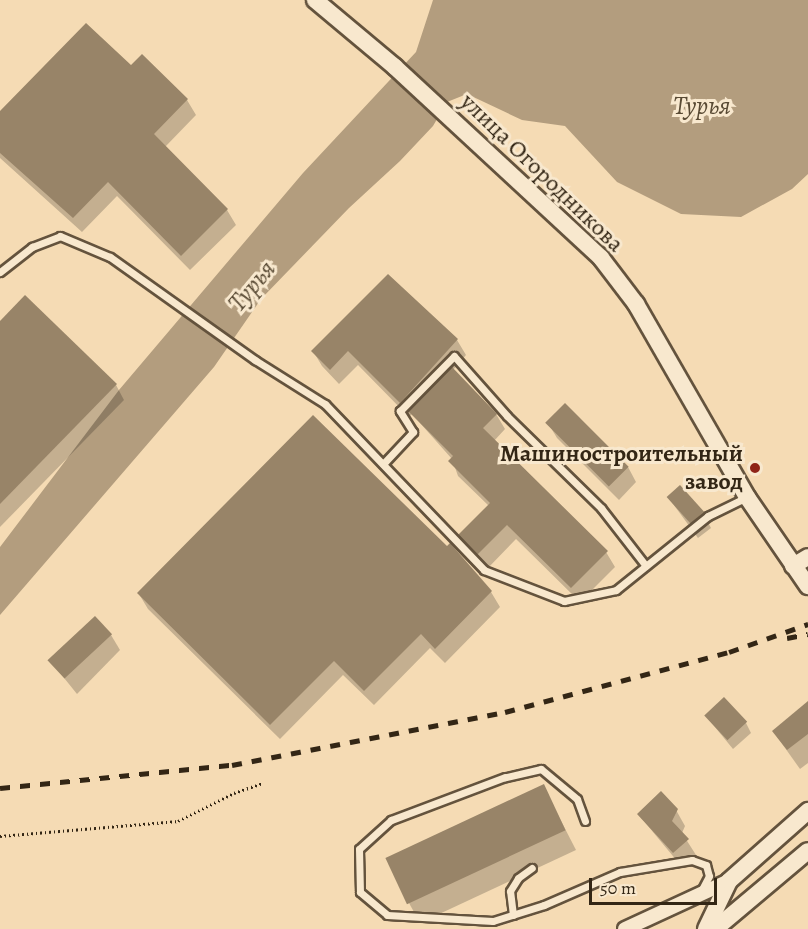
<!DOCTYPE html>
<html>
<head>
<meta charset="utf-8">
<style>
  body { margin:0 }
  #map { position:relative; width:808px; height:929px; overflow:hidden; background:#f5dbb4; font-family:Alegreya,serif }
  div>[style] { position:absolute }
  [style*='--x'] { left:calc(var(--x)*1px); top:calc(var(--y)*1px); width:calc(var(--w)*1px); rotate:calc(var(--a)*1deg) }
  .water>* { inset:0; background:#b39d7e }
  .shadow>* { inset:0; background:#0003 }
  .building>* { inset:0; background:#988468; transform-origin:0 0 }
  .path>* { height:3px; margin-top:-1.5px; transform-origin:0; background:repeating-linear-gradient(90deg,#332615 0 1.5px,transparent 0 4.5px) }
  .roads { filter:drop-shadow(2px 0 #64533d) drop-shadow(-2px 0 #64533d) drop-shadow(0 2px #64533d) drop-shadow(0 -2px #64533d) }
  .service>* { height:7px; margin:-3.5px; padding:0 3.5px; transform-origin:3.5px; border-radius:3.5px; background:#f8e8ce }
  .minor>* { height:14px; margin:-7px; padding:0 7px; transform-origin:7px; border-radius:7px; background:#f8e8ce }
  .tertiary>* { height:16px; margin:-8px; padding:0 8px; transform-origin:8px; border-radius:8px; background:#f8e8ce }
  .rail>* { height:4.5px; margin-top:-2.25px; transform-origin:0; background:repeating-linear-gradient(90deg,#332615 0 10px,transparent 0 20px) }
  .dots>* { width:16px; height:16px; translate:-50% -50%; box-sizing:border-box; border:3px solid #f8e8ce; border-radius:50% }
  span { translate:-50% -50%; white-space:nowrap; text-align:center; line-height:1.15; -webkit-text-stroke:6px #f8e8ce; paint-order:stroke }
  .street-label { font-size:24px; color:#332615 }
  .poi-label { font-size:24px; color:#332615; font-weight:700 }
  .right { translate:-100% -50%; text-align:right }
  .water-label { font-size:26px; color:#594a34; font-style:italic }
  .scale { position:absolute; left:589px; top:878px; width:128px; height:27px; box-sizing:border-box; border:3px solid #332615; border-top:0; padding-left:8px; font-size:18px; line-height:21px; white-space:nowrap; color:#332615; -webkit-text-stroke:4px #f8e8ce; paint-order:stroke }
</style>
</head>
<body>
<div id="map">
  <div class="water">
    <i style="clip-path:polygon(433px 0,808px 0,808px 174px,792px 189px,741px 217px,681px 214px,617px 182px,565px 126px,522px 120px,467px 94px,447px 102px,433px 126px,400px 161px,349px 208px,261px 299px,214px 367px,0 615px,0 547px,119px 390px,303px 173px,416px 52px)"></i>
  </div>
  <div class="shadow">
    <i style="clip-path:polygon(131px 68px,187px 100px,196px 115px,165px 147px,227px 210px,236px 225px,190px 270px,117px 196px,82px 232px,0 158px,0 113px)"></i>
    <i style="clip-path:polygon(388px 276px,457px 340px,466px 355px,453px 370px,496px 414px,505px 429px,494px 441px,606px 552px,615px 567px,580px 602px,516px 539px,487px 569px,460px 535px,489px 506px,458px 476px,452px 459px,412px 414px,409px 417px,358px 365px,339px 384px,322px 366px,313px 351px)"></i>
    <i style="clip-path:polygon(0 323px,116px 385px,124px 400px,0 527px)"></i>
    <i style="clip-path:polygon(548px 423px,628px 467px,636px 482px,619px 500px,557px 438px)"></i>
    <i style="clip-path:polygon(668px 497px,703px 513px,711px 528px,698px 538px)"></i>
    <i style="clip-path:polygon(491px 592px,500px 607px,445px 663px,430px 648px,374px 705px,343px 675px,280px 739px,148px 609px,139px 594px)"></i>
    <i style="clip-path:polygon(111px 635px,120px 650px,77px 694px,52px 663px)"></i>
    <i style="clip-path:polygon(808px 703px,808px 763px,800px 769px,773px 731px)"></i>
    <i style="clip-path:polygon(705px 715px,746px 723px,751px 733px,733px 749px)"></i>
    <i style="clip-path:polygon(543px 786px,576px 850px,420px 923px,409px 903px)"></i>
    <i style="clip-path:polygon(676px 810px,685px 826px,682px 833px,696px 855px,682px 867px,638px 814px)"></i>
  </div>
  <div class="building">
    <i style="clip-path:polygon(86px 23px,131px 65px,142px 54px,188px 99px,154px 134px,228px 209px,181px 256px,108px 182px,73px 218px,0 153px,0 111px)"></i>
    <i style="clip-path:polygon(388px 274px,458px 339px,400px 403px,348px 351px,330px 370px,311px 351px)"></i>
    <i style="clip-path:polygon(25px 295px,117px 384px,0 504px,0 321px)"></i>
    <i style="clip-path:polygon(452px 367px,497px 414px,483px 428px,608px 551px,571px 588px,507px 525px,477px 555px,458px 535px,490px 503px,448px 461px,453px 456px,408px 411px)"></i>
    <i style="left:565px;top:403px;width:90px;height:28px;rotate:45deg"></i>
    <i style="clip-path:polygon(313px 415px,447px 546px,450px 543px,492px 591px,435px 649px,421px 634px,364px 691px,334px 661px,270px 725px,137px 593px)"></i>
    <i style="left:680px;top:485px;width:36px;height:18px;rotate:48deg"></i>
    <i style="left:95px;top:616px;width:25px;height:65px;rotate:47deg"></i>
    <i style="left:724px;top:697px;width:34px;height:27px;rotate:47deg"></i>
    <i style="clip-path:polygon(808px 701px,808px 734px,787px 750px,772px 731px)"></i>
    <i style="left:544px;top:784px;width:51px;height:175px;rotate:65deg"></i>
    <i style="clip-path:polygon(661px 791px,678px 809px,672px 821px,689px 839px,673px 853px,637px 814px)"></i>
  </div>
  <div class="path">
    <i style="--x:0;--y:836;--w:179;--a:-4.8"></i>
    <i style="--x:178;--y:821;--w:63;--a:-26.6"></i>
    <i style="--x:234;--y:793;--w:31;--a:-19"></i>
  </div>
  <div class="roads">
    <div class="service">
      <i style="--x:0;--y:272;--w:41;--a:-38"></i>
      <i style="--x:32;--y:247;--w:30;--a:-21"></i>
      <i style="--x:60;--y:236;--w:54;--a:22.8"></i>
      <i style="--x:110;--y:257;--w:178;--a:35.4"></i>
      <i style="--x:255;--y:360;--w:83;--a:32.2"></i>
      <i style="--x:325;--y:404;--w:230;--a:46.2"></i>
      <i style="--x:484;--y:570;--w:86;--a:21.2"></i>
      <i style="--x:564;--y:601;--w:53;--a:-11.9"></i>
      <i style="--x:616;--y:590;--w:118;--a:-38.8"></i>
      <i style="--x:708;--y:516;--w:43;--a:-26"></i>
      <i style="--x:383;--y:464;--w:44;--a:-46.8"></i>
      <i style="--x:413;--y:432;--w:25;--a:-122"></i>
      <i style="--x:400;--y:411;--w:77;--a:-45.5"></i>
      <i style="--x:454;--y:356;--w:80;--a:48.5"></i>
      <i style="--x:507;--y:416;--w:132;--a:44.4"></i>
      <i style="--x:601;--y:508;--w:73;--a:52.2"></i>
      <i style="--x:585;--y:821;--w:23;--a:-110"></i>
      <i style="--x:577;--y:799;--w:47;--a:-140.2"></i>
      <i style="--x:541;--y:769;--w:37;--a:167"></i>
      <i style="--x:505;--y:777;--w:122;--a:159.3"></i>
      <i style="--x:391;--y:820;--w:43;--a:137.8"></i>
      <i style="--x:359;--y:849;--w:43;--a:88.7"></i>
      <i style="--x:360;--y:892;--w:35;--a:40"></i>
      <i style="--x:387;--y:915;--w:106;--a:3.2"></i>
      <i style="--x:493;--y:921;--w:53;--a:-17.4"></i>
      <i style="--x:544;--y:905;--w:83;--a:-23.5"></i>
      <i style="--x:620;--y:872;--w:73;--a:-9.5"></i>
      <i style="--x:692;--y:860;--w:15;--a:20"></i>
      <i style="--x:706;--y:865;--w:11;--a:75"></i>
      <i style="--x:709;--y:876;--w:19;--a:118"></i>
      <i style="--x:513;--y:915;--w:24;--a:-97"></i>
      <i style="--x:510;--y:891;--w:15;--a:-58"></i>
      <i style="--x:518;--y:878;--w:17;--a:-36"></i>
    </div>
    <div class="minor">
      <i style="--x:625;--y:929;--w:115;--a:-24.8"></i>
    </div>
    <div class="tertiary">
      <i style="--x:315;--y:0;--w:104;--a:39.9"></i>
      <i style="--x:395;--y:67;--w:281;--a:42.8"></i>
      <i style="--x:601;--y:258;--w:58;--a:52.7"></i>
      <i style="--x:636;--y:304;--w:223;--a:60.1"></i>
      <i style="--x:747;--y:497;--w:108;--a:55.6"></i>
      <i style="--x:793;--y:566;--w:17;--a:-31"></i>
      <i style="--x:706;--y:929;--w:53;--a:-64.4"></i>
      <i style="--x:729;--y:881;--w:106;--a:-41.5"></i>
      <i style="--x:715;--y:929;--w:121;--a:-40"></i>
    </div>
  </div>
  <div class="rail">
    <i style="--x:787;--y:638;--w:21;--a:-11"></i>
    <i style="--x:0;--y:788;--w:233;--a:-5.7"></i>
    <i style="--x:232;--y:765;--w:278;--a:-11"></i>
    <i style="--x:505;--y:712;--w:232;--a:-15"></i>
    <i style="--x:729;--y:652;--w:84;--a:-19.5"></i>
  </div>
  <div class="dots">
    <i style="left:755px;top:468px;background:#8f2418"></i>
  </div>
  <div class="street-label">
    <span style="left:542px;top:173px;rotate:44deg">улица Огородникова</span>
  </div>
  <div class="poi-label">
    <span class="right" style="left:743px;top:468px">Машиностроительный<br>завод</span>
  </div>
  <div class="water-label">
    <span style="left:702px;top:106px">Турья</span>
    <span style="left:252px;top:286px;rotate:-50deg">Турья</span>
  </div>
  <div class="scale">50 m</div>
</div>
</body>
</html>
